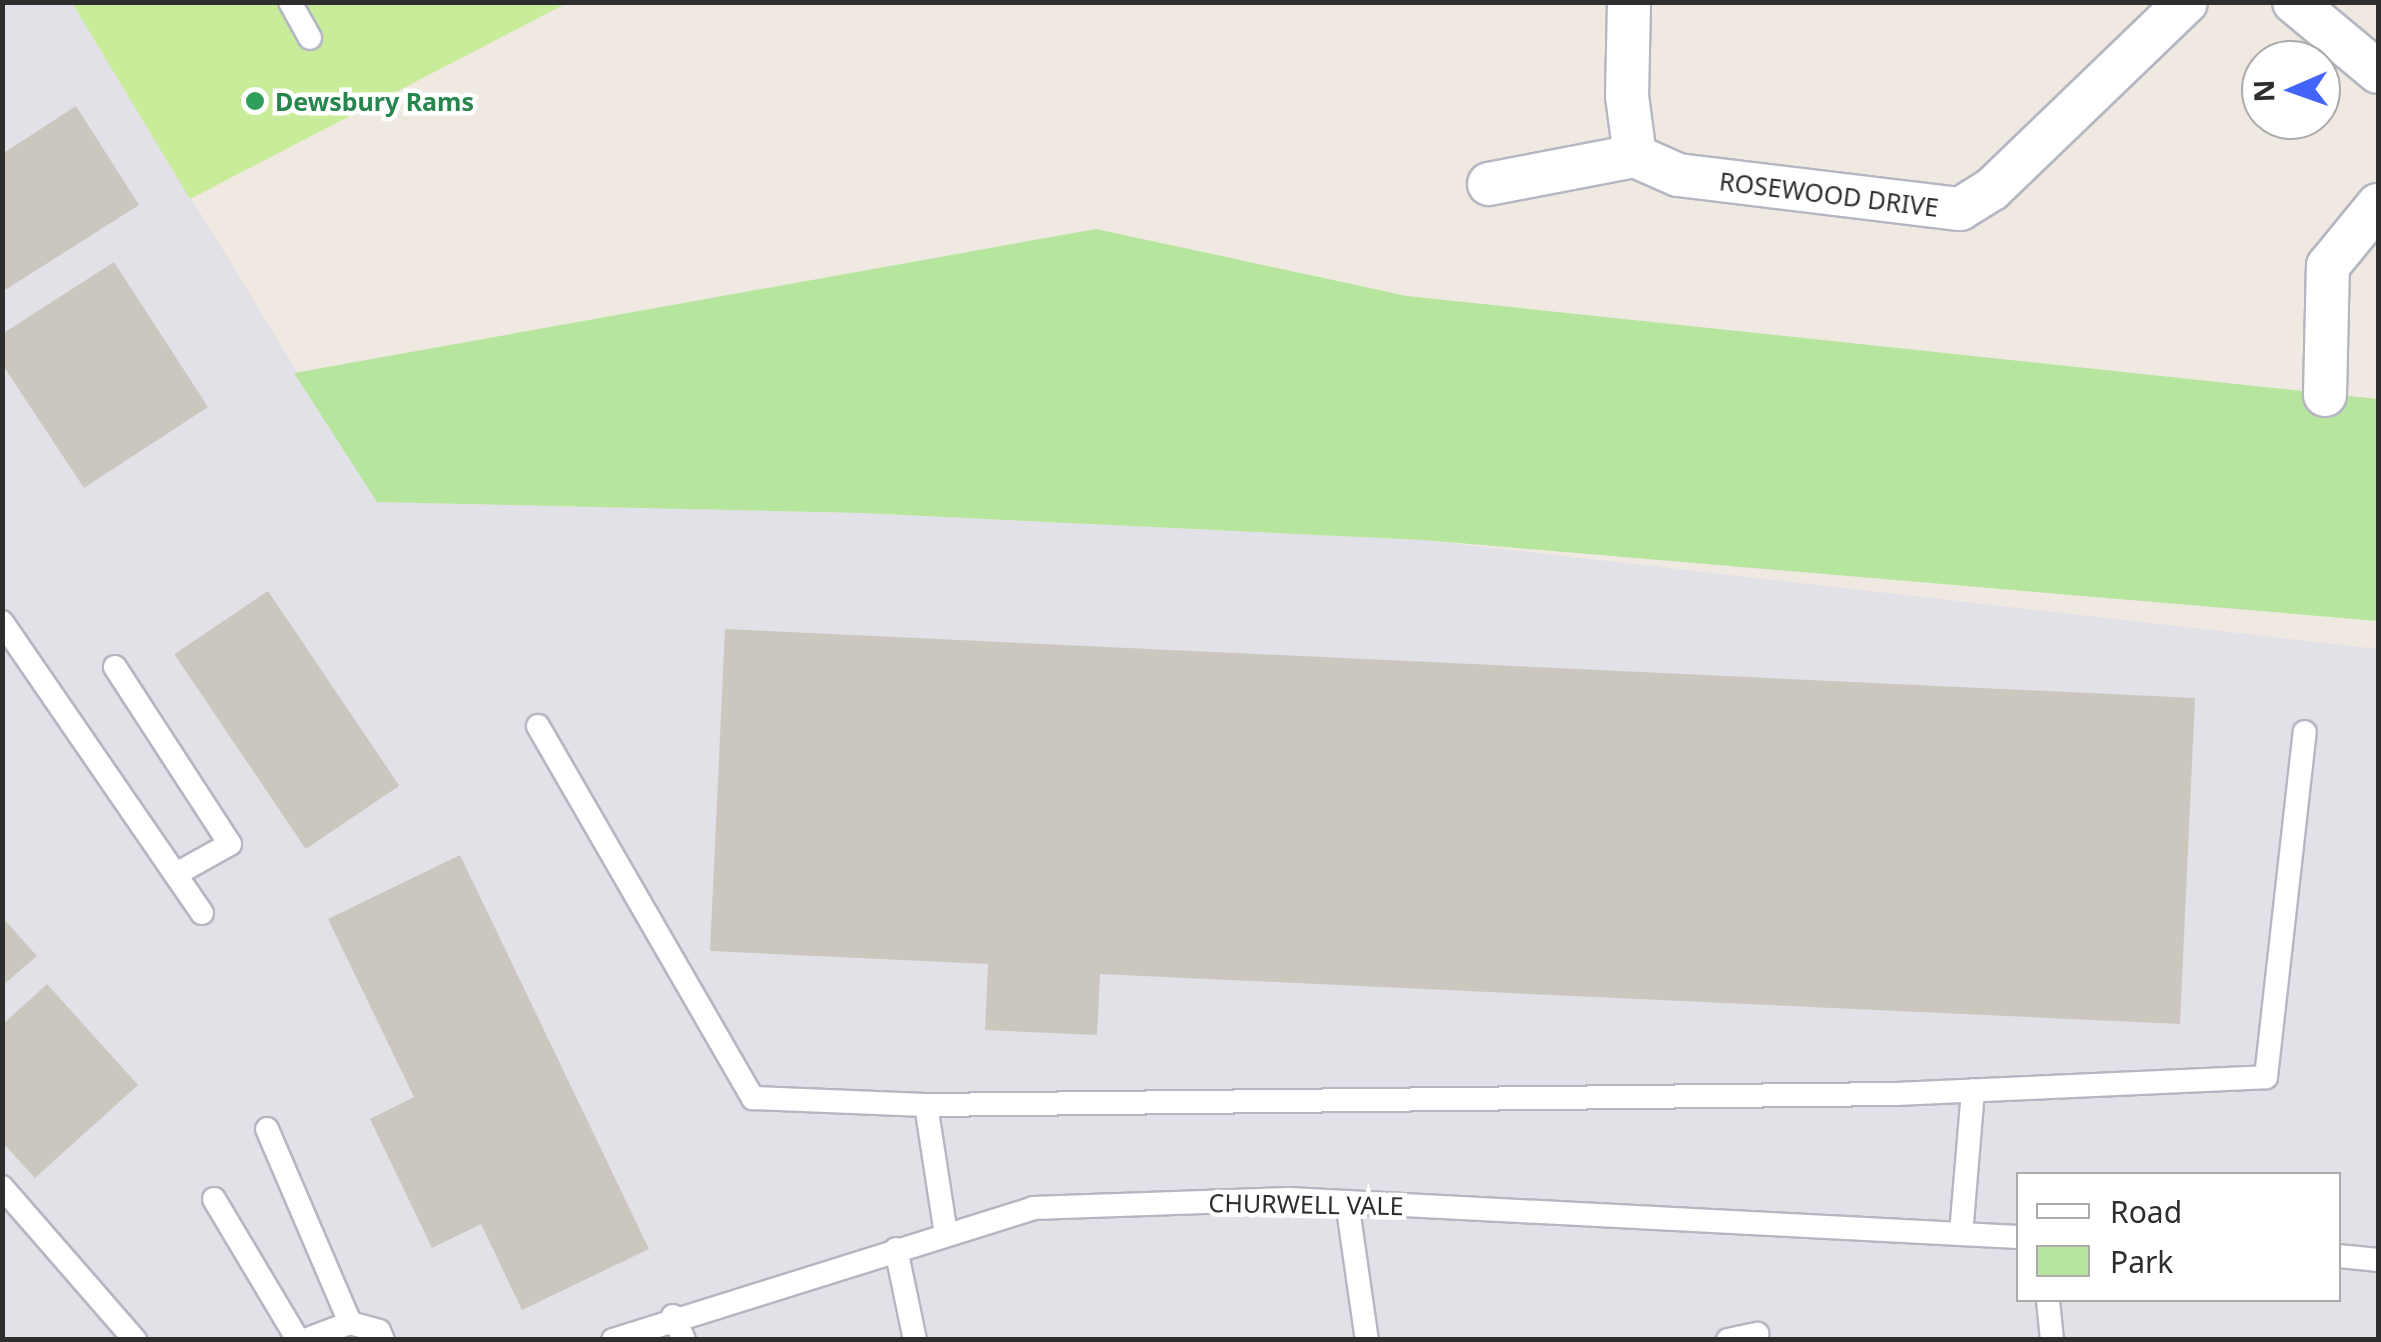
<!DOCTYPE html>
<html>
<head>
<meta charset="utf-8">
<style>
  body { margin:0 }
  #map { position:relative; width:2381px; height:1342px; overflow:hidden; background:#efe9e1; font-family:"Noto Sans",sans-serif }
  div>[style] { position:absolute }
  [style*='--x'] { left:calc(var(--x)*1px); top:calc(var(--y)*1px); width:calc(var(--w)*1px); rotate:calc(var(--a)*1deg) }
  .industrial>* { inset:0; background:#e3e1e8 }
  .green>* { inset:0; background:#b6e59e }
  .pitch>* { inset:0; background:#c9ec9a }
  .building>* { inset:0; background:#cbc7bf; transform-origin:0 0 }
  .roads { filter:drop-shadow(2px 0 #b4b7c1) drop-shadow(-2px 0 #b4b7c1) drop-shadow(0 2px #b4b7c1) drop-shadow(0 -2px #b4b7c1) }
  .lane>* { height:22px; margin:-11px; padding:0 11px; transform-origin:11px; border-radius:11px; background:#fff }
  .street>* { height:42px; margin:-21px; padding:0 21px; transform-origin:21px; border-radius:21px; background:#fff }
  .dots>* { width:28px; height:28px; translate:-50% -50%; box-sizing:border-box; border:5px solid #fff; border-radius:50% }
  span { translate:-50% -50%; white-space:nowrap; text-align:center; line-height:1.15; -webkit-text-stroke:9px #fff; paint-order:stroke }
  .leisure-label { font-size:25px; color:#27864d; font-weight:700 }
  .left { translate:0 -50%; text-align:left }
  .street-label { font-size:25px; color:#2e2e2e }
  .frame { position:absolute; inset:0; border:5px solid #2e2e2e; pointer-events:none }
  .legend { position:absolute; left:2016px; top:1172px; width:325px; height:130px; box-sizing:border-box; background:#fff; border:2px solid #ababab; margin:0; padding:12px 18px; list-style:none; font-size:30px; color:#2e2e2e }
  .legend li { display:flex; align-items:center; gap:20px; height:50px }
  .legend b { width:50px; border:2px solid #ababab }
  .north { position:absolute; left:2241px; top:40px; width:100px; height:100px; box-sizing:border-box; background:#fff; border:2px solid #ababab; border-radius:50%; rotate:268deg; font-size:28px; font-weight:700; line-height:40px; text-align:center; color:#2e2e2e }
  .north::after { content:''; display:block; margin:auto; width:35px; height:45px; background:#4264fb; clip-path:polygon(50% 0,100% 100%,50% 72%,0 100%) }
</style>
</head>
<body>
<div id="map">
  <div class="industrial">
    <i style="clip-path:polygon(evenodd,3px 3px,72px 3px,377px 502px,862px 513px,1423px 540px,2378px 649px,2378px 1339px,3px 1340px,3px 3px,2018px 1174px,2338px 1174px,2338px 1300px,2018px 1300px,2018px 1174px)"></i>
  </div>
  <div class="green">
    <i style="clip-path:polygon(1096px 229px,1407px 296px,2378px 399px,2378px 621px,1423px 540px,862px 513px,377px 502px,294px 373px)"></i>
  </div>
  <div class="pitch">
    <i style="clip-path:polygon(72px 3px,567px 3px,190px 199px)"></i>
  </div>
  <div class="building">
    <i style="clip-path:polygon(76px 106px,139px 205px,2px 292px,2px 154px)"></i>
    <i style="clip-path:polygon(114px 262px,208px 407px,84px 488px,2px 364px,2px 334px)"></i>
    <i style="left:268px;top:591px;width:235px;height:113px;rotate:56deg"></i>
    <i style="clip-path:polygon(725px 629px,2195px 698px,2180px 1024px,1100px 974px,1097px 1035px,985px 1030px,988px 964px,710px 951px)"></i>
    <i style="clip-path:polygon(460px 855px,649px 1249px,522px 1310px,481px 1224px,432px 1248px,370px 1119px,414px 1097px,328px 919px)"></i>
    <i style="clip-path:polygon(2px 917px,37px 956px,2px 986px)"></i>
    <i style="clip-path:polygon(47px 984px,138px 1085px,35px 1178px,2px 1142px,2px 1025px)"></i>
  </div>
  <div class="roads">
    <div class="lane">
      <i style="--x:290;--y:2;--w:41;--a:60.9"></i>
      <i style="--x:2;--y:622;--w:353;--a:55.5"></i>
      <i style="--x:115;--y:667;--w:211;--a:57"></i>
      <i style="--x:230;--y:844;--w:62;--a:150.9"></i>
      <i style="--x:538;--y:726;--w:430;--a:60"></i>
      <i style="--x:753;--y:1098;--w:173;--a:2.3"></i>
      <i style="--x:926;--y:1105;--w:131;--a:81.2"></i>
      <i style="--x:926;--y:1105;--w:970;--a:-0.65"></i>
      <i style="--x:1896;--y:1094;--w:370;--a:-2.6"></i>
      <i style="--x:2266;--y:1077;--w:347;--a:-83.6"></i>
      <i style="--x:267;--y:1129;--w:211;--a:66.8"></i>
      <i style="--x:350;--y:1323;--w:30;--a:15"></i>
      <i style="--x:379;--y:1331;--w:10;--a:66"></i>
      <i style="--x:2;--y:1187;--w:203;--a:49"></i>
      <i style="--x:214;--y:1199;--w:164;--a:59.2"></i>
      <i style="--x:1347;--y:1202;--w:139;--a:81.8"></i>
      <i style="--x:1961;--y:1234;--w:144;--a:-85.2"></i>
      <i style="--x:896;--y:1249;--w:93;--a:78.2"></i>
      <i style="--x:2338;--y:1256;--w:40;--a:5.7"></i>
      <i style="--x:2048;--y:1300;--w:40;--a:84.3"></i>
      <i style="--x:673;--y:1316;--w:26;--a:65"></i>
      <i style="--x:305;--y:1340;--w:48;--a:-20.7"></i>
      <i style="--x:613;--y:1340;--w:440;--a:-17.4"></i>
      <i style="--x:1033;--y:1208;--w:256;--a:-2"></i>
      <i style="--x:1289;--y:1199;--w:730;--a:2.98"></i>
      <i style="--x:1728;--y:1340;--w:30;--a:-12"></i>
    </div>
    <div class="street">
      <i style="--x:1629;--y:2;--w:94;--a:91.2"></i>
      <i style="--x:1627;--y:96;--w:61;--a:82.4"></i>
      <i style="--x:1635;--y:156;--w:47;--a:23.8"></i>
      <i style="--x:1678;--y:175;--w:284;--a:6.9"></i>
      <i style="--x:1960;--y:209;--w:38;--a:-32"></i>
      <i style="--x:1992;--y:189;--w:269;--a:-43.9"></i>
      <i style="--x:2294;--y:2;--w:109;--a:39.8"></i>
      <i style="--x:1489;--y:184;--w:149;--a:-10.9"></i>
      <i style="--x:2325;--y:395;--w:129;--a:-88.7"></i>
      <i style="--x:2328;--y:266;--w:79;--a:-50.7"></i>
    </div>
  </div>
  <div class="dots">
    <i style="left:255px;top:101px;background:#2e9e5b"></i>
  </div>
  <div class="leisure-label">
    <span class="left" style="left:275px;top:101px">Dewsbury Rams</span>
  </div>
  <div class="street-label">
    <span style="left:1829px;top:194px;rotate:7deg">ROSEWOOD DRIVE</span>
    <span style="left:1306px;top:1204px;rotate:1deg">CHURWELL VALE</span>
  </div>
  <div class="frame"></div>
  <ul class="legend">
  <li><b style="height:12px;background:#fff"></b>Road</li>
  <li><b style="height:28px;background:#b6e59e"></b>Park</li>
  </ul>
  <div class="north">N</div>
</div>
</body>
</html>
